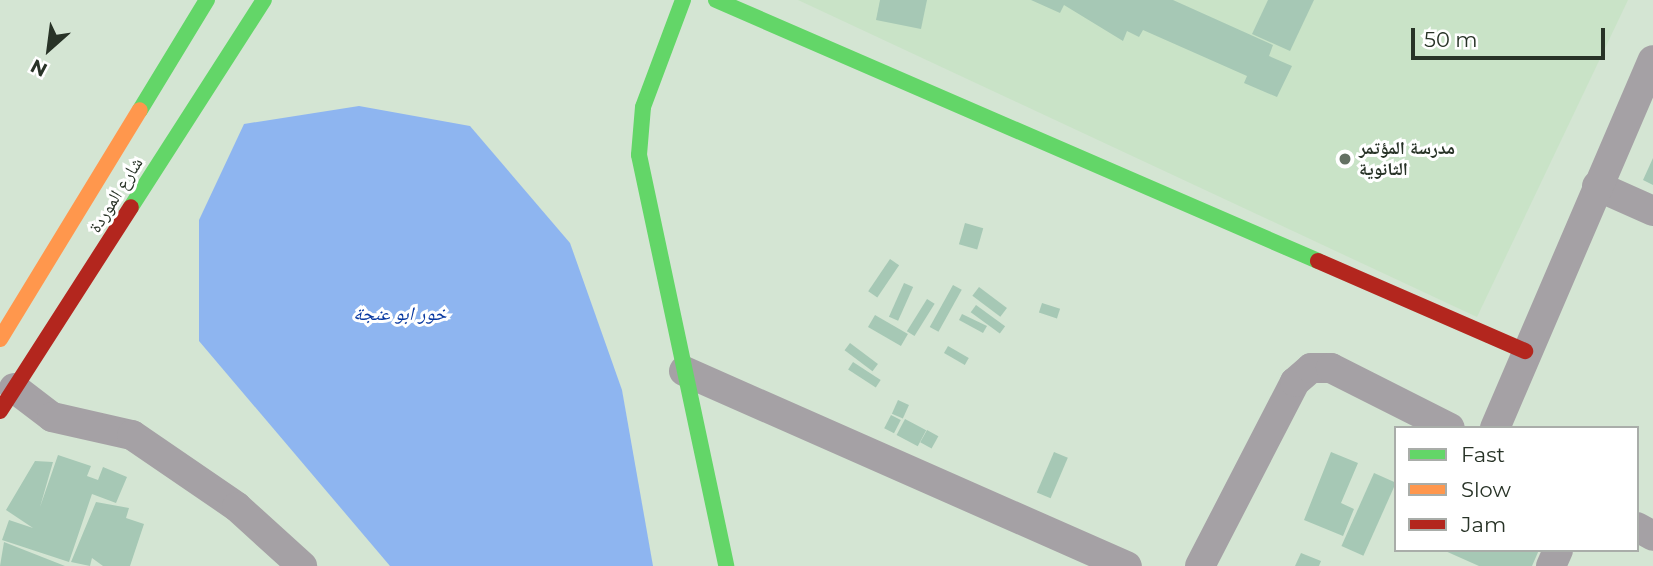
<!DOCTYPE html>
<html>
<head>
<meta charset="utf-8">
<style>
  body { margin:0 }
  #map { position:relative; width:1653px; height:566px; overflow:hidden; background:#d4e5d3; font-family:Montserrat,"Noto Naskh Arabic",sans-serif }
  div>[style] { position:absolute }
  [style*='--x'] { left:calc(var(--x)*1px); top:calc(var(--y)*1px); width:calc(var(--w)*1px); rotate:calc(var(--a)*1deg) }
  .built>* { inset:0; background:#c9e3c7 }
  .water>* { inset:0; background:#8eb5f0 }
  .building>* { inset:0; background:#a6c8b5; transform-origin:0 0 }
  .street>* { height:30px; margin:-15px; padding:0 15px; transform-origin:15px; border-radius:15px; background:#a5a1a5 }
  .fast>* { height:16px; margin:-8px; padding:0 8px; transform-origin:8px; border-radius:8px; background:#63d668 }
  .slow>* { height:16px; margin:-8px; padding:0 8px; transform-origin:8px; border-radius:8px; background:#ff974d }
  .jam>* { height:16px; margin:-8px; padding:0 8px; transform-origin:8px; border-radius:8px; background:#b3261e }
  .dots>* { width:19px; height:19px; translate:-50% -50%; box-sizing:border-box; border:4px solid #fff; border-radius:50% }
  span { translate:-50% -50%; white-space:nowrap; text-align:center; line-height:1.15; -webkit-text-stroke:6px #fff; paint-order:stroke }
  .poi-label { font-size:18px; color:#283327; font-weight:700 }
  .left { translate:0 -50%; text-align:left }
  .street-label { font-size:18px; color:#283327 }
  .water-label { font-size:19px; color:#0939a1; font-style:italic }
  .legend { position:absolute; left:1394px; top:426px; width:245px; height:126px; box-sizing:border-box; background:#fff; border:2px solid #a9ada9; margin:0; padding:9px 12px; list-style:none; font-size:21px; color:#283327 }
  .legend li { display:flex; align-items:center; gap:14px; height:35px }
  .legend b { width:35px; border:2px solid #a9ada9 }
  .north { position:absolute; left:14px; top:14px; width:70px; height:70px; -webkit-text-stroke:5px #fff; paint-order:stroke; rotate:208deg; font-size:19px; font-weight:700; line-height:28px; text-align:center; color:#283327 }
  .north::after { content:''; display:block; margin:auto; width:24px; height:32px; background:#283327; clip-path:polygon(50% 0,100% 100%,50% 72%,0 100%) }
  .scale { position:absolute; left:1411px; top:28px; width:194px; height:32px; box-sizing:border-box; border:4px solid #283327; border-top:0; padding-left:9px; font-size:21px; line-height:24px; white-space:nowrap; color:#283327; -webkit-text-stroke:5px #fff; paint-order:stroke }
</style>
</head>
<body>
<div id="map">
  <div class="built">
    <i style="clip-path:polygon(798px 0,1628px 0,1477px 317px)"></i>
  </div>
  <div class="water">
    <i style="clip-path:polygon(359px 106px,470px 126px,570px 243px,622px 390px,653px 566px,390px 566px,199px 341px,199px 220px,244px 124px)"></i>
  </div>
  <div class="building">
    <i style="clip-path:polygon(880px 0,927px 0,921px 29px,876px 20px)"></i>
    <i style="clip-path:polygon(1031px 0,1173px 0,1273px 45px,1269px 56px,1292px 66px,1277px 97px,1244px 83px,1247px 76px,1143px 30px,1139px 37px,1127px 31px,1123px 41px,1064px 5px,1060px 13px)"></i>
    <i style="clip-path:polygon(1268px 0,1314px 0,1290px 51px,1252px 34px)"></i>
    <i style="clip-path:polygon(1653px 158px,1653px 185px,1643px 180px)"></i>
    <i style="left:965px;top:223px;width:19px;height:22px;rotate:16deg"></i>
    <i style="left:890px;top:259px;width:11px;height:39px;rotate:34deg"></i>
    <i style="left:904px;top:283px;width:10px;height:37px;rotate:24deg"></i>
    <i style="left:953px;top:285px;width:10px;height:48px;rotate:29deg"></i>
    <i style="left:979px;top:287px;width:35px;height:11px;rotate:37deg"></i>
    <i style="left:927px;top:299px;width:9px;height:38px;rotate:32deg"></i>
    <i style="left:1042px;top:303px;width:19px;height:10px;rotate:18deg"></i>
    <i style="left:976px;top:305px;width:36px;height:9px;rotate:36deg"></i>
    <i style="clip-path:polygon(962px 314px,987px 326px,983px 333px,959px 320px)"></i>
    <i style="left:875px;top:315px;width:38px;height:14px;rotate:30deg"></i>
    <i style="left:850px;top:343px;width:35px;height:9px;rotate:37deg"></i>
    <i style="left:948px;top:346px;width:24px;height:8px;rotate:30deg"></i>
    <i style="left:853px;top:362px;width:33px;height:9px;rotate:33deg"></i>
    <i style="left:898px;top:400px;width:12px;height:15px;rotate:24deg"></i>
    <i style="left:891px;top:415px;width:11px;height:15px;rotate:27deg"></i>
    <i style="left:905px;top:419px;width:24px;height:18px;rotate:28deg"></i>
    <i style="left:927px;top:430px;width:13px;height:14px;rotate:29deg"></i>
    <i style="left:1054px;top:452px;width:15px;height:44px;rotate:23deg"></i>
    <i style="clip-path:polygon(1331px 452px,1358px 463px,1341px 503px,1354px 509px,1343px 536px,1304px 520px)"></i>
    <i style="clip-path:polygon(58px 455px,91px 466px,87px 476px,98px 480px,103px 467px,127px 477px,116px 503px,92px 494px,69px 562px,2px 540px,9px 520px,33px 528px,6px 510px,35px 461px,53px 462px,40px 507px)"></i>
    <i style="left:1374px;top:473px;width:24px;height:80px;rotate:24deg"></i>
    <i style="clip-path:polygon(96px 502px,129px 508px,126px 518px,144px 524px,130px 566px,103px 566px,92px 558px,90px 566px,71px 562px)"></i>
    <i style="clip-path:polygon(4px 542px,65px 566px,0 566px)"></i>
    <i style="clip-path:polygon(1443px 550px,1539px 550px,1532px 566px,1479px 566px)"></i>
    <i style="clip-path:polygon(1301px 553px,1321px 561px,1319px 566px,1295px 566px)"></i>
  </div>
  <div class="street">
    <i style="--x:1597;--y:186;--w:61;--a:24.1"></i>
    <i style="--x:684;--y:371;--w:484;--a:23.8"></i>
    <i style="--x:14;--y:388;--w:48;--a:37.3"></i>
    <i style="--x:52;--y:417;--w:82;--a:12.7"></i>
    <i style="--x:132;--y:435;--w:127;--a:34.4"></i>
    <i style="--x:237;--y:507;--w:88;--a:42.2"></i>
    <i style="--x:1495;--y:428;--w:400;--a:-66.8"></i>
    <i style="--x:1637;--y:527;--w:18;--a:29"></i>
    <i style="--x:1200;--y:566;--w:207;--a:-62.7"></i>
    <i style="--x:1295;--y:382;--w:21;--a:-41"></i>
    <i style="--x:1311;--y:368;--w:20;--a:0"></i>
    <i style="--x:1331;--y:368;--w:133;--a:26.8"></i>
    <i style="--x:1551;--y:566;--w:17;--a:-66"></i>
  </div>
  <div class="fast">
    <i style="--x:683;--y:0;--w:114;--a:110.5"></i>
    <i style="--x:643;--y:107;--w:48;--a:94.8"></i>
    <i style="--x:639;--y:155;--w:420;--a:78"></i>
    <i style="--x:716;--y:0;--w:656;--a:23.44"></i>
    <i style="--x:140;--y:110;--w:129;--a:-58.7"></i>
    <i style="--x:131;--y:207;--w:246;--a:-57.3"></i>
  </div>
  <div class="slow">
    <i style="--x:0;--y:339;--w:268;--a:-58.6"></i>
  </div>
  <div class="jam">
    <i style="--x:1318;--y:261;--w:226;--a:23.5"></i>
    <i style="--x:0;--y:411;--w:242;--a:-57.3"></i>
  </div>
  <div class="dots">
    <i style="left:1345px;top:159px;background:#647163"></i>
  </div>
  <div class="poi-label">
    <span class="left" style="left:1359px;top:159px">مدرسة المؤتمر<br>الثانوية</span>
  </div>
  <div class="street-label">
    <span style="left:116px;top:195px;rotate:-58deg">شارع الموردة</span>
  </div>
  <div class="water-label">
    <span style="left:400px;top:314px">خور ابو عنجة</span>
  </div>
  <ul class="legend">
  <li><b style="height:9px;background:#63d668"></b>Fast</li>
  <li><b style="height:9px;background:#ff974d"></b>Slow</li>
  <li><b style="height:9px;background:#b3261e"></b>Jam</li>
  </ul>
  <div class="north">N</div>
  <div class="scale">50 m</div>
</div>
</body>
</html>
